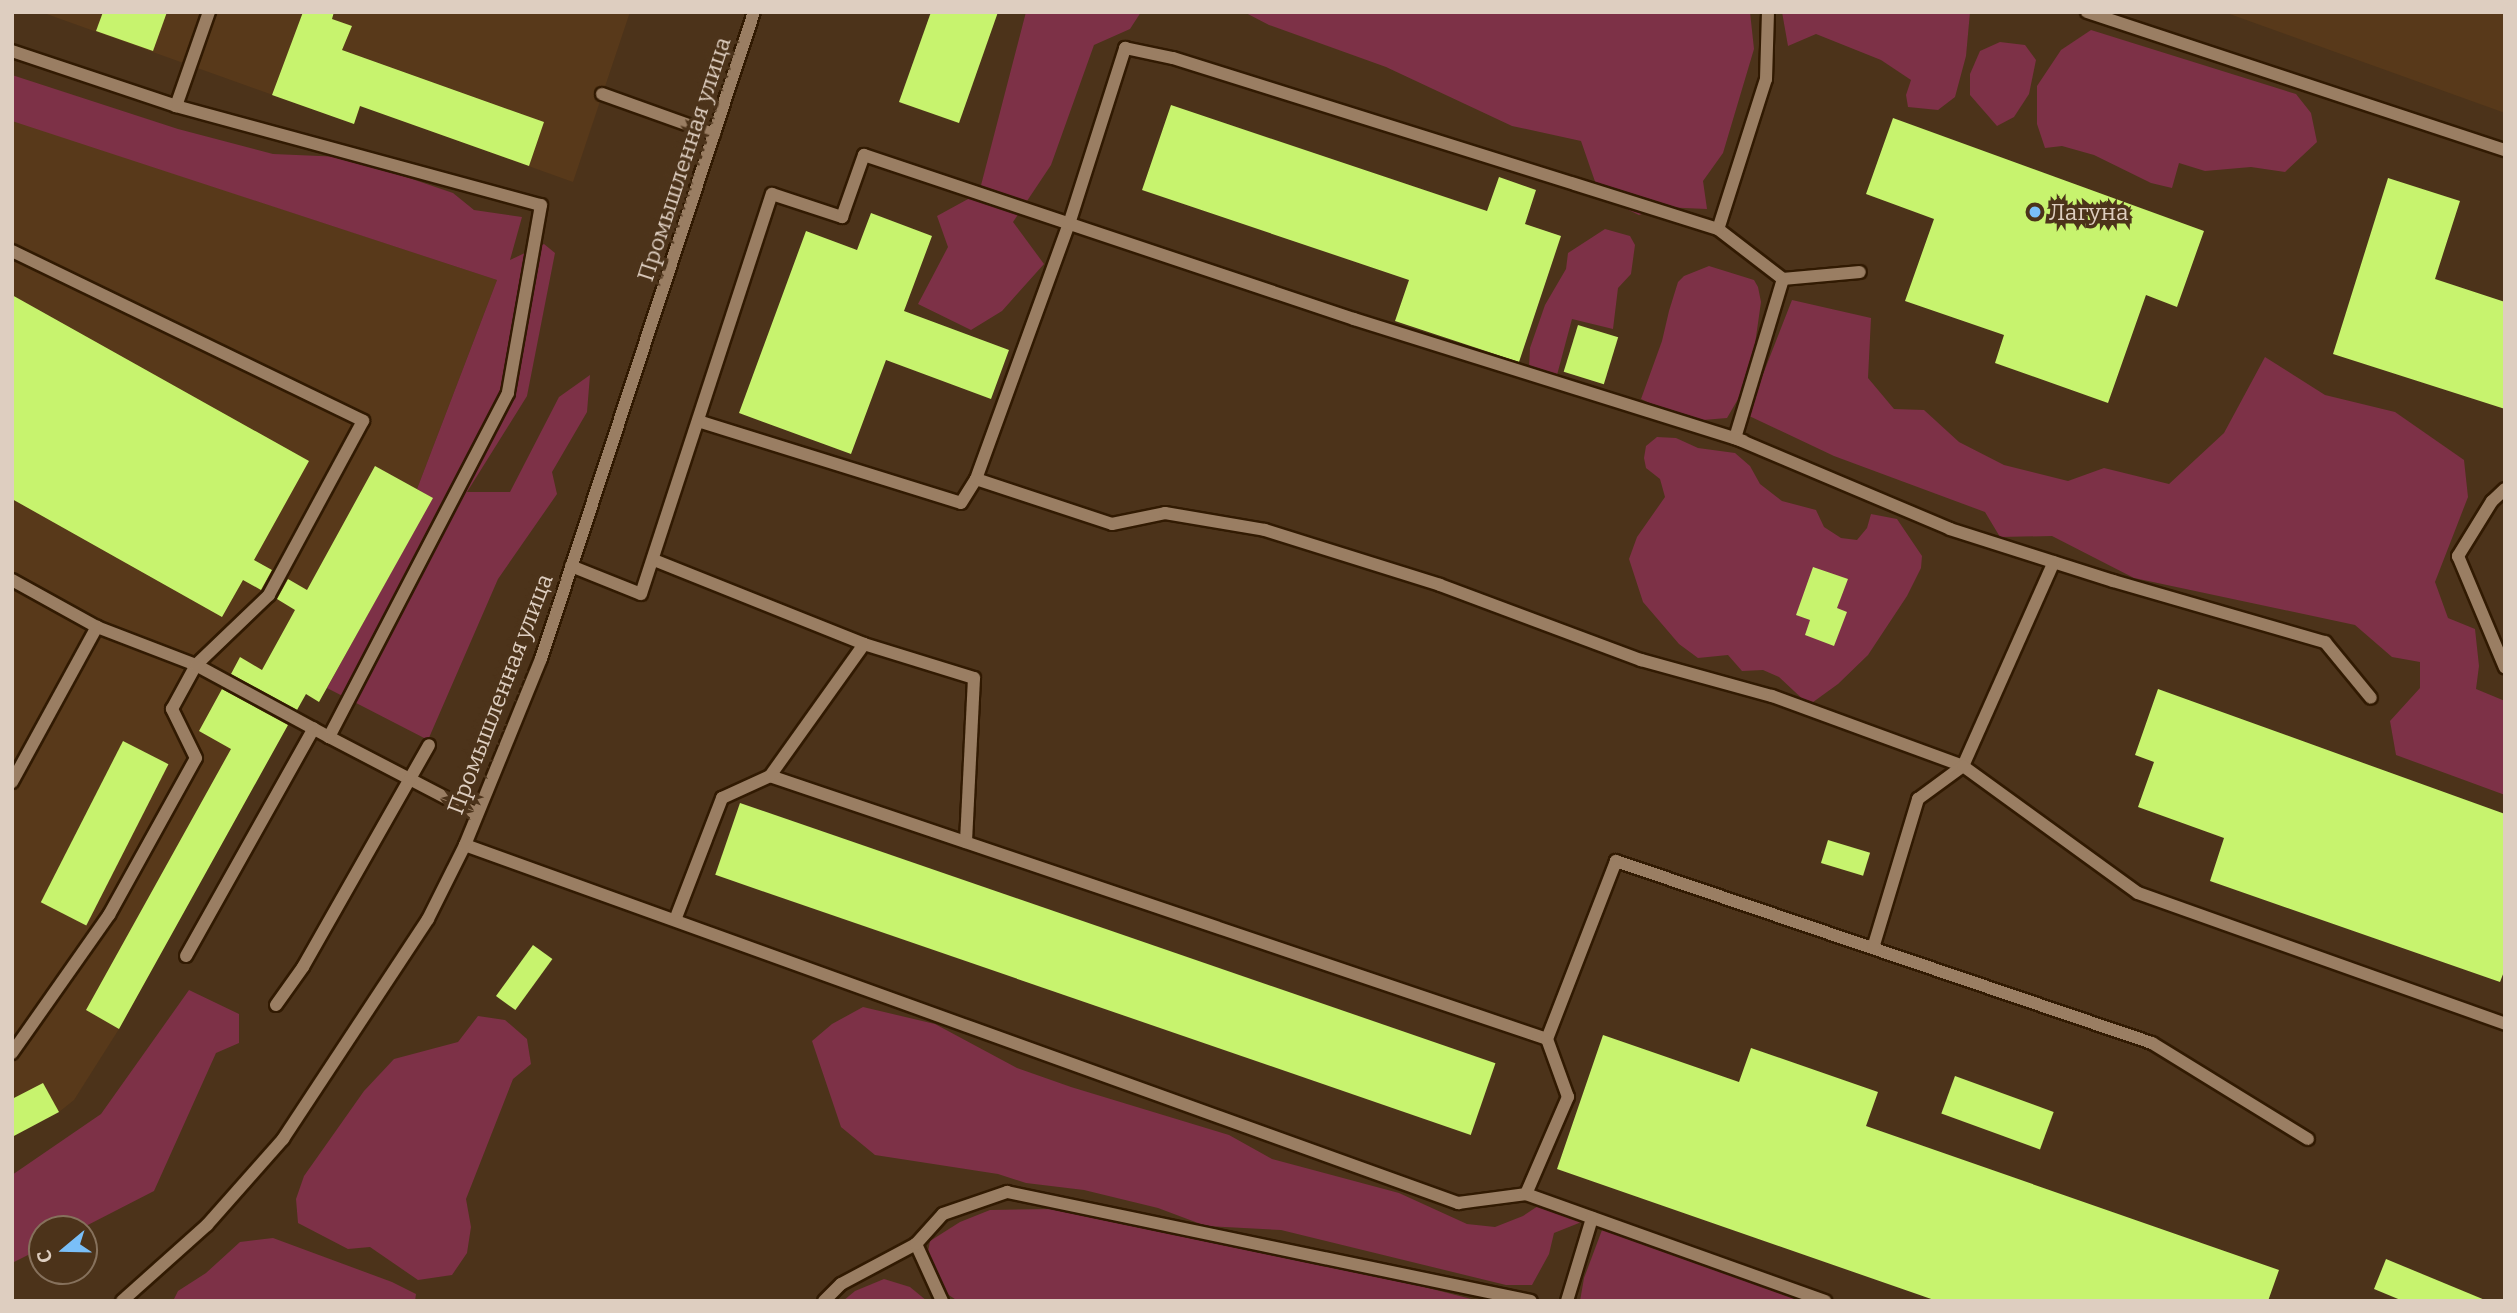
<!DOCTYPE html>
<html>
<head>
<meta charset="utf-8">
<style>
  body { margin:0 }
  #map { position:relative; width:2517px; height:1313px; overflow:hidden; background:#4c331a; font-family:Bitter,serif }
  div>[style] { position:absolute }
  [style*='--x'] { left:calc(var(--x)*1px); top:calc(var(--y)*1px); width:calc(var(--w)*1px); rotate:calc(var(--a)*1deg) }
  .built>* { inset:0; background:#58391a }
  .green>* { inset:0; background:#7d3147 }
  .building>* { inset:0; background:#c7f36e; transform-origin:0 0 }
  .roads { filter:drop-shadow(2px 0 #311a02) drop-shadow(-2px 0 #311a02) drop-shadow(0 2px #311a02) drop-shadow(0 -2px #311a02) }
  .minor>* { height:12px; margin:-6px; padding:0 6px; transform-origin:6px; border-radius:6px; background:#9a7e63 }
  .dots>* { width:19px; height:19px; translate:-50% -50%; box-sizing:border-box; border:4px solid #4c331a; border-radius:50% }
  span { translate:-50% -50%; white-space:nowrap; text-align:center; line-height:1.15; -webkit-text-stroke:7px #4c331a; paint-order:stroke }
  .street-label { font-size:23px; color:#decec0 }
  .poi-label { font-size:23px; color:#decec0 }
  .left { translate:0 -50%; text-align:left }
  .frame { position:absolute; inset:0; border:14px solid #decec0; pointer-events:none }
  .north { position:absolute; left:28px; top:1215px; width:70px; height:70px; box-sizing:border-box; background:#4c331a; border:2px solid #86715c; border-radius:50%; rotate:251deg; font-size:19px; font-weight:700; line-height:28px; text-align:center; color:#decec0 }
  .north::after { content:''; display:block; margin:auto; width:24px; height:32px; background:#7abff8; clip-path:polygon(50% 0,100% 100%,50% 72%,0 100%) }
</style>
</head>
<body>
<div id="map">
  <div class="built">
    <i style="clip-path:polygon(41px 12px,630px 12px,573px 182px,361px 106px,354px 124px)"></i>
    <i style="clip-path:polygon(2224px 12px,2505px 12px,2505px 113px)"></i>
    <i style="clip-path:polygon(12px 120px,497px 280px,417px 489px,433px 498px,319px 702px,305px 694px,119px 1029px,74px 1100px,59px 1112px,12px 1137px)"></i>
  </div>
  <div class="green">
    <i style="clip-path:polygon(1026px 12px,1141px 12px,1130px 29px,1094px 45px,1051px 165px,1013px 222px,1044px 264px,1002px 311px,971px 330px,918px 304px,948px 247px,937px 216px,979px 193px)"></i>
    <i style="clip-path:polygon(1244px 12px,1750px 12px,1754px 49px,1723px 153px,1703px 181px,1707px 209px,1662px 207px,1639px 215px,1600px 196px,1581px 141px,1512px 126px,1386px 67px,1269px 25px)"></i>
    <i style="clip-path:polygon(1782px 12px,1970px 12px,1966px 56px,1955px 97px,1938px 110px,1908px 107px,1906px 95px,1911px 80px,1881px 60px,1816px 34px,1788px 46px)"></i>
    <i style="clip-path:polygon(2091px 30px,2296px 94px,2311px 113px,2317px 142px,2285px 172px,2251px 167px,2205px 171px,2179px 163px,2172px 188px,2151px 183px,2094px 155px,2062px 146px,2045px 148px,2037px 124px,2037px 86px,2061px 50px)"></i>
    <i style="clip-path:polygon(2000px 42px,2025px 45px,2036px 60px,2029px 94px,2014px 117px,1997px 126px,1970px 95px,1970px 74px,1980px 51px)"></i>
    <i style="clip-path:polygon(12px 75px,178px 129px,273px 154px,343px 157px,412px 179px,453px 193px,474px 210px,522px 217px,510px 260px,544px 244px,555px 253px,527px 396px,467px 492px,510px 492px,559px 397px,590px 375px,587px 412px,552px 472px,557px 494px,498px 579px,428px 740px,327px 688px,432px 498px,417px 489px,497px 280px,12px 121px)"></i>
    <i style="clip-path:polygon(1605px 229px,1630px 236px,1635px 245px,1631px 274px,1618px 288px,1613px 329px,1572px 319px,1557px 375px,1539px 378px,1529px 367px,1530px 348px,1545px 305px,1566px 269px,1568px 253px)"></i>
    <i style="clip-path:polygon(1709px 266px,1754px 280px,1758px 287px,1761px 302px,1752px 365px,1741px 394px,1727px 418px,1703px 420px,1684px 417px,1670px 425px,1660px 422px,1656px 406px,1641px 399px,1662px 341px,1669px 311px,1678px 282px,1684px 276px)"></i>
    <i style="clip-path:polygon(1792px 300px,1871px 318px,1868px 378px,1894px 409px,1924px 410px,1959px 442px,2004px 465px,2068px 481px,2104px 468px,2169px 484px,2224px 433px,2265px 357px,2325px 395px,2395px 412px,2464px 460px,2468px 497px,2435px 582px,2448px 618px,2475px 629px,2479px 666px,2476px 689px,2505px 701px,2505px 795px,2396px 755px,2390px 721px,2420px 688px,2420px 662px,2392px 657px,2355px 625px,2134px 578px,2052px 536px,2000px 537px,1985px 512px,1834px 456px,1747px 415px)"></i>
    <i style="clip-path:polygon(1657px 437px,1676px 438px,1698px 448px,1735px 453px,1750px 466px,1760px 484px,1782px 501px,1816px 510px,1824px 527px,1841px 538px,1857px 540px,1867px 528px,1871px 514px,1897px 519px,1922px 556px,1921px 568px,1907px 596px,1868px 655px,1838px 684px,1809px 705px,1779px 677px,1763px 670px,1742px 671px,1728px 655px,1698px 658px,1679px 644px,1643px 602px,1629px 559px,1637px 537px,1665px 497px,1660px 479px,1646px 468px,1644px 458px,1646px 446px)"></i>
    <i style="clip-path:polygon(189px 990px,239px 1014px,239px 1043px,216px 1053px,154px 1191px,80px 1229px,42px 1229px,42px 1248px,12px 1263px,12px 1175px,101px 1114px)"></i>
    <i style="clip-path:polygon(863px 1007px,935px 1024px,1017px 1068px,1071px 1087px,1229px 1135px,1272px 1159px,1399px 1193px,1467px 1224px,1495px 1227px,1523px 1216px,1541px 1204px,1584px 1221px,1554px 1233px,1549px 1254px,1532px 1285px,1506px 1285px,1281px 1230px,1206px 1226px,1158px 1208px,1084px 1190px,1026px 1183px,998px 1174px,875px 1155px,841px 1127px,812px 1041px,832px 1024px)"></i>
    <i style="clip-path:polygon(478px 1016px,505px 1020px,527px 1039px,531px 1064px,513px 1079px,466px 1199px,471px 1227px,467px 1253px,452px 1275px,418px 1280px,370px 1247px,348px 1249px,298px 1223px,296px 1199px,304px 1176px,364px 1091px,394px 1059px,458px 1042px)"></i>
    <i style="clip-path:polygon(1054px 1209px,1319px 1260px,1479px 1301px,958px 1301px,944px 1292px,925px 1268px,930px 1241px,960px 1222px,990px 1210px)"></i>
    <i style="clip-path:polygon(1602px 1230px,1628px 1233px,1821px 1301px,1580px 1301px,1584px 1278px)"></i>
    <i style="clip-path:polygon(273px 1238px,392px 1282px,416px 1294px,415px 1301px,173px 1301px,178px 1291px,206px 1273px,240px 1242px)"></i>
    <i style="clip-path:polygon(884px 1279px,910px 1287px,927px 1301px,843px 1301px,855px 1291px)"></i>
  </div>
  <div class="building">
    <i style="clip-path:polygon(103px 12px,167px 12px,153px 51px,96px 31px)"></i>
    <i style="clip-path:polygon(303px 12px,334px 12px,332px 19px,352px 26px,342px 50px,544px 122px,529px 166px,360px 106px,354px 124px,272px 95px)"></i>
    <i style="clip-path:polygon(931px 12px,998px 12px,959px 123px,899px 102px)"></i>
    <i style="clip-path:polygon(1171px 105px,1487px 211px,1499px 177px,1536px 190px,1525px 224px,1561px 236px,1519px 362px,1395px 321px,1409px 280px,1142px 190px)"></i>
    <i style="clip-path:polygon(1893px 118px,2204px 231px,2177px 307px,2146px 295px,2108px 403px,1995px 363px,2004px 335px,1905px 301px,1934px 219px,1866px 194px)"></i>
    <i style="clip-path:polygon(2388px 178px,2460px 201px,2435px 279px,2505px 302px,2505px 409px,2333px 354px)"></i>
    <i style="clip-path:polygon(871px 213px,932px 236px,904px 311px,1009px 350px,991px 399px,886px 360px,851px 454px,739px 413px,806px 231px,857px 250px)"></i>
    <i style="clip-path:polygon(12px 295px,309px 461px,254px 560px,272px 570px,261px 590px,243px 580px,222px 617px,12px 499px)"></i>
    <i style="left:1578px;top:325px;width:42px;height:49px;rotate:17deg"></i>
    <i style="clip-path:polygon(375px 466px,433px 498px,319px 702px,306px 694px,297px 710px,231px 674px,240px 657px,262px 670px,295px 610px,277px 599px,288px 579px,307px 590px)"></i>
    <i style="clip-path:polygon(1813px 567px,1848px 579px,1837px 608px,1847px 612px,1834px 646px,1805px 635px,1810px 620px,1796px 615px)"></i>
    <i style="clip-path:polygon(222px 689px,288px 725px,119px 1029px,86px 1010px,231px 749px,199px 731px)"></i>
    <i style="clip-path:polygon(2158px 689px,2505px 814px,2505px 969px,2500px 982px,2210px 881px,2224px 838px,2138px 807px,2154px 762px,2135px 755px)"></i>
    <i style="left:123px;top:741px;width:51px;height:181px;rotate:27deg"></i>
    <i style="left:740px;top:803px;width:799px;height:76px;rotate:19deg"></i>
    <i style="left:1828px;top:840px;width:44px;height:24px;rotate:17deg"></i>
    <i style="left:533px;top:945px;width:24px;height:63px;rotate:36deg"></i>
    <i style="clip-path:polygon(1603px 1035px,1739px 1082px,1751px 1048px,1878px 1092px,1866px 1126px,2279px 1270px,2268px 1301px,1937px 1301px,1557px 1169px)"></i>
    <i style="left:1955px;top:1076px;width:105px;height:40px;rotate:20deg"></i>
    <i style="clip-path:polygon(43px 1083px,59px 1112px,12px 1137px,12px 1099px)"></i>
    <i style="clip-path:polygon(2386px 1259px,2485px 1300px,2485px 1301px,2403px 1301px,2374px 1289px)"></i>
  </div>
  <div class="roads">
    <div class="minor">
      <i style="--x:1768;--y:12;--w:67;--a:91.7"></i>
      <i style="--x:1766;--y:79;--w:157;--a:107.7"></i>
      <i style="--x:1718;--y:229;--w:82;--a:37.6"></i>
      <i style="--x:1783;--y:279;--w:77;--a:-5.2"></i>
      <i style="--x:2087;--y:12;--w:440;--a:18.3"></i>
      <i style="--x:12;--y:51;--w:173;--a:18.5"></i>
      <i style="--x:176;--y:106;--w:378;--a:15.2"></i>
      <i style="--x:541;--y:205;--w:191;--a:100"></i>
      <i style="--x:508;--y:393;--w:388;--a:117.5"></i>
      <i style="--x:329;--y:737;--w:167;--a:27.5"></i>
      <i style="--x:602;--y:94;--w:119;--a:19.7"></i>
      <i style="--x:176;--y:106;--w:100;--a:-70.7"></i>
      <i style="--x:12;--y:251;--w:390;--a:25.8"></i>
      <i style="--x:363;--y:421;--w:198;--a:118.4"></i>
      <i style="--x:269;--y:595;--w:101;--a:136.2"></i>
      <i style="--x:196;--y:665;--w:106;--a:-159"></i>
      <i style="--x:97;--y:627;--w:97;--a:-151.1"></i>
      <i style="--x:1783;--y:279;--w:166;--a:106.8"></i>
      <i style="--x:1735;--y:438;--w:233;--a:22.9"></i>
      <i style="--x:1950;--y:529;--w:171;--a:17.7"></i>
      <i style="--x:2113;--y:581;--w:221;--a:16.1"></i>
      <i style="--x:2325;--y:642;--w:72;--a:50.6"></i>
      <i style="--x:698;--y:421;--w:275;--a:17.3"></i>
      <i style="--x:961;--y:503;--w:28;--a:-58"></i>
      <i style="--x:976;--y:479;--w:271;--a:-70"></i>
      <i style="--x:1069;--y:224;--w:185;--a:-72.3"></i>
      <i style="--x:1125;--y:48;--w:49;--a:11.8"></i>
      <i style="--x:1173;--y:58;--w:571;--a:17.42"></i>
      <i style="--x:976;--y:479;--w:143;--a:18.3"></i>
      <i style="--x:1112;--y:524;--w:54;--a:-11.7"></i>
      <i style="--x:1165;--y:513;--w:101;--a:9.6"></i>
      <i style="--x:1265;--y:530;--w:183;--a:17.4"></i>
      <i style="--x:1440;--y:585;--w:215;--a:20.5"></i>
      <i style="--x:1641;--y:660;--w:136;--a:15.4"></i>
      <i style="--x:1772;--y:696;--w:203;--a:20.1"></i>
      <i style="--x:1963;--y:766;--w:223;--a:-66"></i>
      <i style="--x:2505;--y:489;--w:18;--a:137"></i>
      <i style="--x:2492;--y:501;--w:65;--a:121.7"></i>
      <i style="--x:2458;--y:556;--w:121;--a:67.2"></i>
      <i style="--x:654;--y:560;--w:226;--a:21.8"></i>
      <i style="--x:864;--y:644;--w:115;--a:17.2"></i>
      <i style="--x:974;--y:678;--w:164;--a:92.8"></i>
      <i style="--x:571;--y:566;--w:75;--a:21.8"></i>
      <i style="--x:641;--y:594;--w:421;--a:-71.9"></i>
      <i style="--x:772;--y:194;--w:74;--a:18.2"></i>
      <i style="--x:842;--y:217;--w:66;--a:-70.5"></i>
      <i style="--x:864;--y:155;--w:517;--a:18.51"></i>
      <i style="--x:1354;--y:319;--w:408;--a:17.4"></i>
      <i style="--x:770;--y:776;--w:820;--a:18.7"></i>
      <i style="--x:12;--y:782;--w:177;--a:-61.3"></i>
      <i style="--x:465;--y:845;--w:1056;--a:19.83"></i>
      <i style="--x:1458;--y:1203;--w:69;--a:-7.5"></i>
      <i style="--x:1526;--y:1194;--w:106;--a:-66.6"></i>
      <i style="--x:1568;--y:1097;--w:62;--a:-109.9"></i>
      <i style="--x:1547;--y:1039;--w:191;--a:-68.8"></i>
      <i style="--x:1616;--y:861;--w:566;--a:18.76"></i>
      <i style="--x:2152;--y:1043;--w:183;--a:31.6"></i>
      <i style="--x:675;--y:920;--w:131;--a:-68.9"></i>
      <i style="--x:722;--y:798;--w:53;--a:-24.6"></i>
      <i style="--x:770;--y:776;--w:162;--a:-54.5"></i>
      <i style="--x:1873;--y:948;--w:156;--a:-73.2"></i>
      <i style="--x:1918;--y:799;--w:56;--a:-36.3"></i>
      <i style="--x:1963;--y:766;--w:216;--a:36"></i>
      <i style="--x:2138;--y:893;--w:390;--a:19.6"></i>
      <i style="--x:186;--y:956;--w:261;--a:-60.7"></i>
      <i style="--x:276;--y:1005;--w:47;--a:-54.6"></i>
      <i style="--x:303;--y:967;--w:255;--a:-60.4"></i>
      <i style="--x:12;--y:1053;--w:169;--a:-54.9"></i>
      <i style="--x:109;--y:915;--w:179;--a:-61"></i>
      <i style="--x:196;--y:758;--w:55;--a:-116.1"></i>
      <i style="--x:172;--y:709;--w:50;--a:-61.4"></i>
      <i style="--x:196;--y:665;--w:151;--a:28.4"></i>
      <i style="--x:1526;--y:1194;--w:318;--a:19.7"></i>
      <i style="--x:122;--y:1301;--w:114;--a:-41.8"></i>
      <i style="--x:207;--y:1225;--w:115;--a:-48.5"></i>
      <i style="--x:283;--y:1139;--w:263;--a:-56.6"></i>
      <i style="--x:428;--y:919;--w:83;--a:-63.4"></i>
      <i style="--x:465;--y:845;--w:201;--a:-67.8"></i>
      <i style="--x:541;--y:659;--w:681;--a:-71.78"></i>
      <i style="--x:824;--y:1301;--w:24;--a:-45"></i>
      <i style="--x:841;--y:1284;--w:85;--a:-28.1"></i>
      <i style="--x:942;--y:1301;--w:63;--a:-114.5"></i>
      <i style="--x:916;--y:1244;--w:40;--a:-48"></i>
      <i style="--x:943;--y:1214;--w:68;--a:-19"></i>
      <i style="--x:1007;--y:1192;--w:535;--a:11.75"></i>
      <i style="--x:1567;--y:1301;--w:87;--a:-73.2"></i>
    </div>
  </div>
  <div class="dots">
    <i style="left:2035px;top:212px;background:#7abff8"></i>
  </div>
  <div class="street-label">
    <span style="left:684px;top:159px;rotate:-72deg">Промышленная улица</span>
    <span style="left:500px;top:694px;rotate:-69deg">Промышленная улица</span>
  </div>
  <div class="poi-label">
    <span class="left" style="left:2049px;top:212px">Лагуна</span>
  </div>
  <div class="frame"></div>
  <div class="north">С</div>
</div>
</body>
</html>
